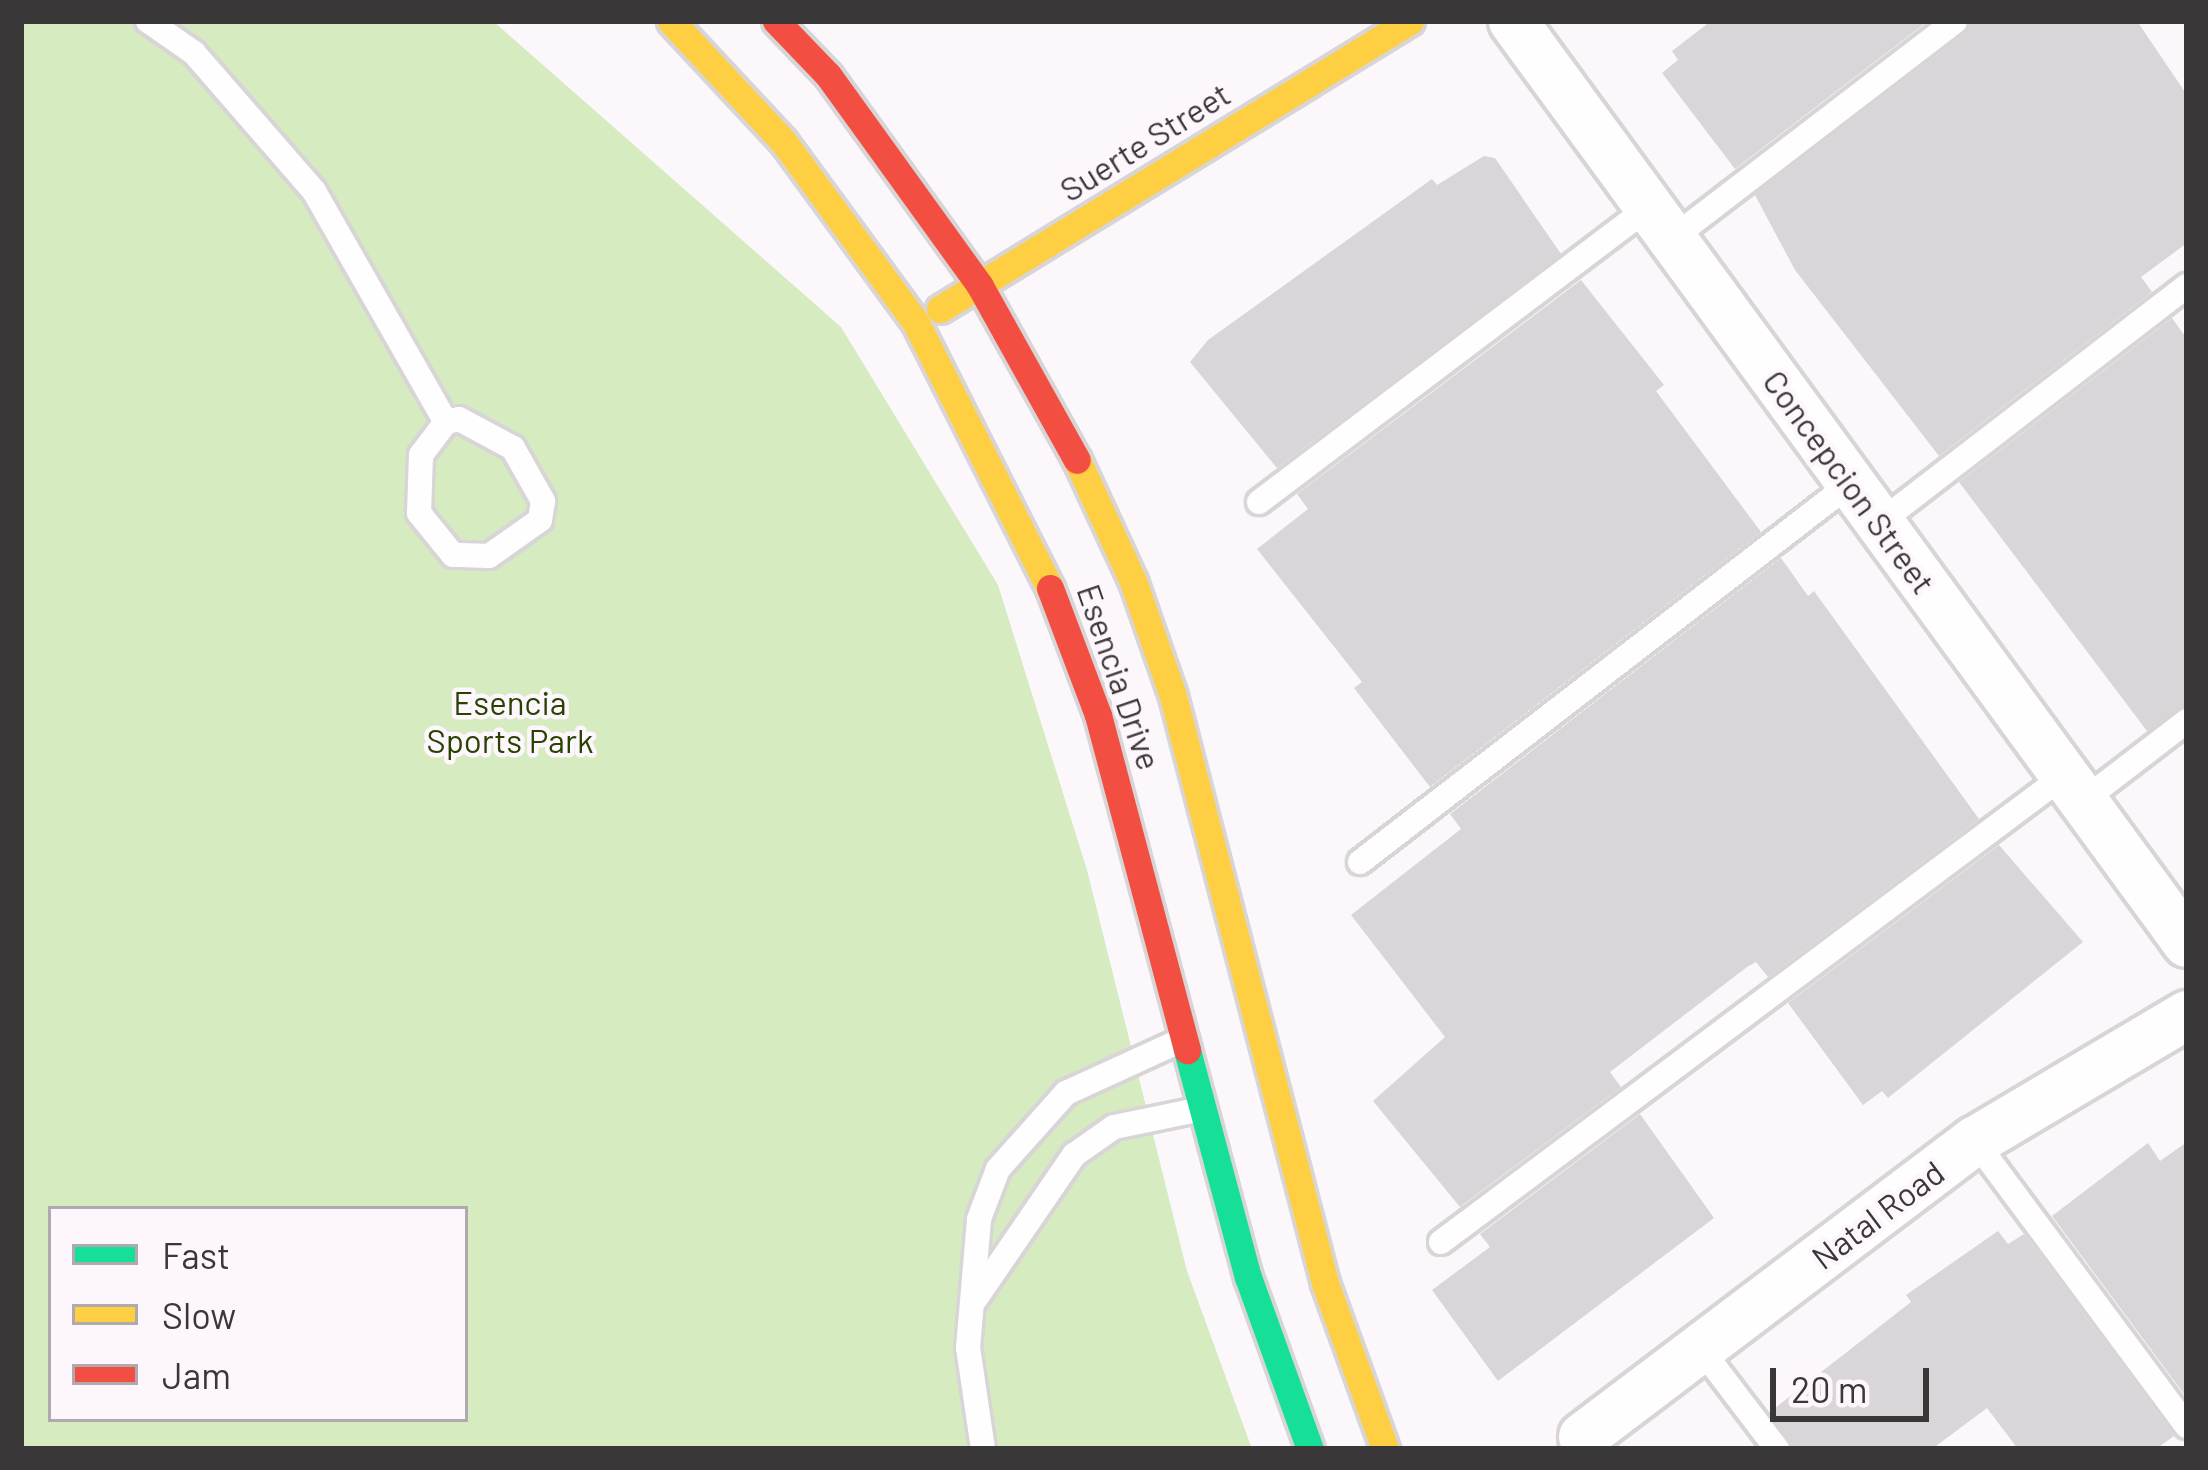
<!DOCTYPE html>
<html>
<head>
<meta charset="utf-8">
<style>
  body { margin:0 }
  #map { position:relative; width:2208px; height:1470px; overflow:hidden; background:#fcf7fb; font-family:Barlow,sans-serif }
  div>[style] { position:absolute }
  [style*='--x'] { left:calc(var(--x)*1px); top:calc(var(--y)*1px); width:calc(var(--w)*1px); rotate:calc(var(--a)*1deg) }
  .green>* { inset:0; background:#d6ebc0 }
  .building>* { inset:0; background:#d9d5d8 }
  .roads { filter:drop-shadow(3px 0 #d8d5d7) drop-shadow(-3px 0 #d8d5d7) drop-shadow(0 3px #d8d5d7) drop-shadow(0 -3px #d8d5d7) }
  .lane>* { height:24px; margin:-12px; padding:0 12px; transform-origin:12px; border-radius:12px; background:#fffefe }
  .street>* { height:48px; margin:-24px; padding:0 24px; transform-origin:24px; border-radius:24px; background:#fffefe }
  .fast>* { height:27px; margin:-13.5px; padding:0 13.5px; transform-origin:13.5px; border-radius:13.5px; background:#16e098 }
  .slow>* { height:27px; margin:-13.5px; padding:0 13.5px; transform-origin:13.5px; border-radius:13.5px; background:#ffcf43 }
  .jam>* { height:27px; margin:-13.5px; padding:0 13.5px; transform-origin:13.5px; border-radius:13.5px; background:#f24e42 }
  span { translate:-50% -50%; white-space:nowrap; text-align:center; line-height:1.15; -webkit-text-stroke:9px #fdf6fc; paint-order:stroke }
  .street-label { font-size:33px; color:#3a3739 }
  .park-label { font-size:33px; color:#284300 }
  .frame { position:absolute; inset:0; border:24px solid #3a3739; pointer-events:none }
  .legend { position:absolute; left:48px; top:1206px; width:420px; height:216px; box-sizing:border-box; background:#fdf6fc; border:3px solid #afaaae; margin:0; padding:15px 21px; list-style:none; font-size:36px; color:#3a3739 }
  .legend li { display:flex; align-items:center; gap:24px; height:60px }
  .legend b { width:60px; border:3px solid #afaaae }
  .scale { position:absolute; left:1770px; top:1368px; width:159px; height:54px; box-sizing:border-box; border:6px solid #3a3739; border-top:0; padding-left:15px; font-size:36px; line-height:42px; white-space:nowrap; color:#3a3739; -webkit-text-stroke:9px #fdf6fc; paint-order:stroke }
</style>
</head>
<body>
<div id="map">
  <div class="green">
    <i style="clip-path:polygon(evenodd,21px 21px,493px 21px,841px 327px,998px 585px,1087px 870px,1187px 1271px,1252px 1449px,21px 1449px,21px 21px,51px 1209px,465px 1209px,465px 1419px,51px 1419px,51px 1209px)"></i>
  </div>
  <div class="building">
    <i style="clip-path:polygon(1711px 21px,1928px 21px,1735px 169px,1662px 73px,1678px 60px,1672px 51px)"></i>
    <i style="clip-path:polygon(1971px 21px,2137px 21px,2187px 95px,2187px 243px,2141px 277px,2152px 292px,1939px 456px,1795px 270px,1755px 195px,1965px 34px)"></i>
    <i style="clip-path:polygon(1484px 156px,1495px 158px,1561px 254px,1277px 468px,1190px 362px,1208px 340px,1432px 179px,1437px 185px)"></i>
    <i style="clip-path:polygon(1581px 280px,1664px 385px,1656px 391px,1761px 532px,1430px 787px,1354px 688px,1362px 682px,1257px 549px,1308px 509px,1297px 494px)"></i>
    <i style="clip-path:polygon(2172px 318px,2187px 339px,2187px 705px,2147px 731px,1959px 482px)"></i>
    <i style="clip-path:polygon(1781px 558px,1808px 596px,1814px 591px,1979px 819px,1768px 977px,1756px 962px,1747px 967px,1610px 1072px,1621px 1087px,1460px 1207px,1373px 1101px,1445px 1037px,1351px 915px,1461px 829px,1450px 814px)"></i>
    <i style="clip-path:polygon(1999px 845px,2083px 942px,1888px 1098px,1882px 1091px,1863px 1105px,1788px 1003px)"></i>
    <i style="clip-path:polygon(1640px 1114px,1714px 1218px,1498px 1381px,1432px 1290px,1490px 1247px,1480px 1234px)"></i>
    <i style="clip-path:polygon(2187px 1142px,2187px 1398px,2052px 1216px,2148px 1143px,2160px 1161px)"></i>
    <i style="clip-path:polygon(1998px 1231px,2008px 1244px,2024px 1234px,2174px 1436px,2156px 1449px,2018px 1449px,1987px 1408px,1932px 1449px,1793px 1449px,1770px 1412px,1911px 1302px,1906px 1295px)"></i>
  </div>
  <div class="roads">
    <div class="lane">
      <i style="--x:148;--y:21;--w:56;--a:34.8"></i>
      <i style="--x:194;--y:53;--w:183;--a:49"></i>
      <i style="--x:314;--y:191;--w:266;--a:60.3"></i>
      <i style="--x:1670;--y:240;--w:359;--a:-37.5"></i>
      <i style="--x:459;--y:419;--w:61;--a:28.2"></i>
      <i style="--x:513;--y:448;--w:61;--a:60.5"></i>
      <i style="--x:543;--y:501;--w:19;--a:99"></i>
      <i style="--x:540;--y:520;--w:62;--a:144.8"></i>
      <i style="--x:489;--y:556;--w:36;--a:-178"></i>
      <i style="--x:453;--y:555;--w:54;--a:-129"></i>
      <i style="--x:419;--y:513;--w:58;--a:-88"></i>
      <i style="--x:421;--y:455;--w:41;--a:-52.9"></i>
      <i style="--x:446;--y:422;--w:13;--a:-13"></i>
      <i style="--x:1259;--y:502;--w:486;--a:-37.1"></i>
      <i style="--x:1879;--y:523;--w:389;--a:-37.6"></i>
      <i style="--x:2084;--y:800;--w:130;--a:-37.5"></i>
      <i style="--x:1360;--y:862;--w:619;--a:-37.65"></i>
      <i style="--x:1975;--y:1141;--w:355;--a:53.4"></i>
      <i style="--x:1441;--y:1242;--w:779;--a:-36.81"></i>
      <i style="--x:972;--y:1304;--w:181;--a:-55.6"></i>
      <i style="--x:1074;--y:1155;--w:49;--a:-35"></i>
      <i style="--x:1114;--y:1127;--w:90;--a:-11.6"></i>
      <i style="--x:1701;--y:1349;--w:126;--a:52.8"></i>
      <i style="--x:983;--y:1449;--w:102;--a:-98.4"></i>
      <i style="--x:968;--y:1348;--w:129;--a:-85.1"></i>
      <i style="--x:979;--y:1219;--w:53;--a:-69.2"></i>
      <i style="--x:998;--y:1169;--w:102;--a:-48.2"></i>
      <i style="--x:1066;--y:1093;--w:130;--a:-24.6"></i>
    </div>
    <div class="street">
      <i style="--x:1513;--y:21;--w:1142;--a:53.83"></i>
      <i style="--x:1583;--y:1437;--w:491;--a:-37.1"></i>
      <i style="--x:1975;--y:1141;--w:247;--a:-30.7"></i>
    </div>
    <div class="fast">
      <i style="--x:1187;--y:1050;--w:235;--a:75"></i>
      <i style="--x:1248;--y:1277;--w:183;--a:70.2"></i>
    </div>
    <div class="slow">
      <i style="--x:671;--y:21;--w:164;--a:47"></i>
      <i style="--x:783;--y:141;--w:225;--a:53.8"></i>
      <i style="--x:916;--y:323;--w:297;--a:63.2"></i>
      <i style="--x:940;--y:309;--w:551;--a:-31.5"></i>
      <i style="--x:1077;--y:460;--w:133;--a:65.2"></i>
      <i style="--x:1133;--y:581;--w:122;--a:70.8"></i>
      <i style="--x:1173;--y:696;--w:606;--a:75.48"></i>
      <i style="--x:1325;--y:1283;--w:177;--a:70.1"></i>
    </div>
    <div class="jam">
      <i style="--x:776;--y:21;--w:75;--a:46.1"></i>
      <i style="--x:828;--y:75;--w:260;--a:54.2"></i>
      <i style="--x:980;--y:286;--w:199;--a:60.9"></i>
      <i style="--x:1050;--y:588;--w:136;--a:69.3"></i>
      <i style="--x:1098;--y:715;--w:347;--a:75.1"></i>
    </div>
  </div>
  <div class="street-label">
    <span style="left:1145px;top:142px;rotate:-32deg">Suerte Street</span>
    <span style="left:1849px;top:482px;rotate:54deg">Concepcion Street</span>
    <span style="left:1119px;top:677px;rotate:71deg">Esencia Drive</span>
    <span style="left:1878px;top:1215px;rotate:-37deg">Natal Road</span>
  </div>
  <div class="park-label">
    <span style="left:510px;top:722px">Esencia<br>Sports Park</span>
  </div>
  <div class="frame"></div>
  <ul class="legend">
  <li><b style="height:15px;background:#16e098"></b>Fast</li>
  <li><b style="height:15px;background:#ffcf43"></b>Slow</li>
  <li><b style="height:15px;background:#f24e42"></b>Jam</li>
  </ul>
  <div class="scale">20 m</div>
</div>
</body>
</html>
